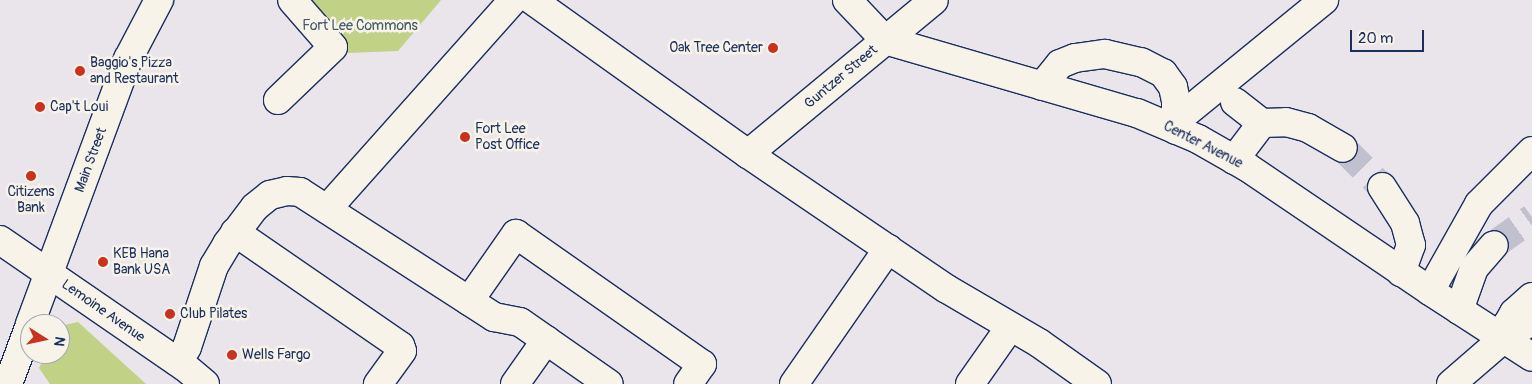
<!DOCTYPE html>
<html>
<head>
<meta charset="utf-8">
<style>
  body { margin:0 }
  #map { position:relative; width:1532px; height:384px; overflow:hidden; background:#eae4eb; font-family:Pangolin,sans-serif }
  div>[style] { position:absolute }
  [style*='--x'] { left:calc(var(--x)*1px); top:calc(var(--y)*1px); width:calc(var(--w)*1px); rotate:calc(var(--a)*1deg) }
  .green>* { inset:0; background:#c1d286 }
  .minor-tunnel>* { height:28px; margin-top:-14px; transform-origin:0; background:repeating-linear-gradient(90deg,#c1c0cf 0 28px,transparent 0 42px) }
  .roads { filter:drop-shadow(1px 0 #1b2f5e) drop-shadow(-1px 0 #1b2f5e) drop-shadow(0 1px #1b2f5e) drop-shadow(0 -1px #1b2f5e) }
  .minor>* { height:28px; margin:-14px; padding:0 14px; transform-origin:14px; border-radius:14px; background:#f7f3e8 }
  .major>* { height:28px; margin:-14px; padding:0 14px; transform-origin:14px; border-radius:14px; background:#f7f3e8 }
  .highway>* { height:28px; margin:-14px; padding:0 14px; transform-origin:14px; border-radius:14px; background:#f7f3e8 }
  .dots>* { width:14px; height:14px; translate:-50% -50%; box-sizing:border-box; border:2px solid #f7f3e8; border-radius:50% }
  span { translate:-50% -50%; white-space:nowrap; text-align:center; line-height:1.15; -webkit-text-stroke:5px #f7f3e8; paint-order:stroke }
  .park-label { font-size:14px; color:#445868 }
  .poi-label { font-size:14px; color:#1b2f5e }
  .right { translate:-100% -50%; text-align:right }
  .left { translate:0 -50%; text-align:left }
  .street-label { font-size:14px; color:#1b2f5e }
  .north { position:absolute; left:20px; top:314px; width:50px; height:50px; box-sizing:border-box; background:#f7f3e8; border:1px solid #9fa5b1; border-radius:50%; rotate:100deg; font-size:14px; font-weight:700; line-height:20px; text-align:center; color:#1b2f5e }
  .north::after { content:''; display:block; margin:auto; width:18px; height:22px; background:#c8321e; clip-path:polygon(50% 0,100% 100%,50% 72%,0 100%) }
  .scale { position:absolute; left:1350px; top:30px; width:74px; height:22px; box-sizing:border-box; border:2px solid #1b2f5e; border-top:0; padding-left:6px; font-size:15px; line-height:18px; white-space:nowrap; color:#1b2f5e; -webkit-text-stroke:4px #f7f3e8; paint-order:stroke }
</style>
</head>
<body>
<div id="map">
  <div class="green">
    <i style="clip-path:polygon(306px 0,441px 0,398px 51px,347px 53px)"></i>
    <i style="clip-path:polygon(78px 322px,146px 384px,50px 384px,39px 368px,46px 354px,60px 354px,60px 326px)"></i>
  </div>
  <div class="minor-tunnel">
    <i style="--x:1343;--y:148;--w:55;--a:45"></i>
    <i style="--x:1494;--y:245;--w:47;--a:-35.4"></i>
  </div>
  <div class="roads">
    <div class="minor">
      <i style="--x:532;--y:0;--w:265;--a:35.5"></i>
      <i style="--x:748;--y:154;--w:240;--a:34.2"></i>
      <i style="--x:947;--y:289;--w:107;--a:30.4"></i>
      <i style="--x:1039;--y:343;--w:71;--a:35.3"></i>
      <i style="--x:1042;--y:86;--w:28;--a:-51"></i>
      <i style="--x:1060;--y:64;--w:16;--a:-22"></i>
      <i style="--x:1075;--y:58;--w:30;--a:-8"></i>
      <i style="--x:1105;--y:54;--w:37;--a:13"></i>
      <i style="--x:1141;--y:62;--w:25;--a:27"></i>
      <i style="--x:1163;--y:73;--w:17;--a:54"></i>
      <i style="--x:1173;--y:87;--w:14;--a:78"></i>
      <i style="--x:1176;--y:101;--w:29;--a:90"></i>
      <i style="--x:278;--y:100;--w:76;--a:-43.9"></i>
      <i style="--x:333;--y:47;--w:62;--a:-131.1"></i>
      <i style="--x:1235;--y:102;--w:34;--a:38"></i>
      <i style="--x:1262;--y:123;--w:24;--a:-2"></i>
      <i style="--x:1286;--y:122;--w:23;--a:15"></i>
      <i style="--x:1308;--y:128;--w:40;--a:29.7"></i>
      <i style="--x:1177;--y:120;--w:190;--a:-39.2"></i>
      <i style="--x:748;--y:154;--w:241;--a:-39.6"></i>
      <i style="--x:1234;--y:160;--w:46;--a:-52.9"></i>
      <i style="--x:1382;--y:187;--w:43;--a:57.4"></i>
      <i style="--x:1405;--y:223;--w:23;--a:75"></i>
      <i style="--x:1411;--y:245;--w:29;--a:110"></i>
      <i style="--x:327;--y:209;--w:280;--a:-48.3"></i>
      <i style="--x:235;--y:232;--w:201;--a:34.6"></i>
      <i style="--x:400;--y:346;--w:5;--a:68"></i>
      <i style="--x:402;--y:351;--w:41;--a:126"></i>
      <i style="--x:1430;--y:291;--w:100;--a:-60.6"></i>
      <i style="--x:1479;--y:204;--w:75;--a:-45"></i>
      <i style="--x:469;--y:301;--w:82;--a:-55"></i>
      <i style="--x:516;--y:234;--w:227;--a:35"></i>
      <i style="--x:702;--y:364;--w:24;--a:125"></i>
      <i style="--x:1459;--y:310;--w:45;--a:-70.3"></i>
      <i style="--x:1474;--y:268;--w:30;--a:-49"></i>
      <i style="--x:178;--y:362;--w:17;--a:-59"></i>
      <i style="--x:187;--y:347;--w:85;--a:-71.6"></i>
      <i style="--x:214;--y:266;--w:26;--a:-59"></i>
      <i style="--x:227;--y:244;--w:46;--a:-52.9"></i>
      <i style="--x:255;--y:207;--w:19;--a:-39"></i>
      <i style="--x:270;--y:195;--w:17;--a:-13"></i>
      <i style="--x:287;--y:191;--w:13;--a:4"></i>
      <i style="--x:300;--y:192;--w:231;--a:32.8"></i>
      <i style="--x:494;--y:317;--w:26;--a:11"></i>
      <i style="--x:520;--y:322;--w:108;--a:34.9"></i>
      <i style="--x:515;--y:384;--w:54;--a:-54.8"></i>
      <i style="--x:794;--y:384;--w:165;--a:-55.2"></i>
      <i style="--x:970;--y:384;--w:70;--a:-54.9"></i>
    </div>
    <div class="major">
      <i style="--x:847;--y:0;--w:55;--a:46.5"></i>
      <i style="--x:885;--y:40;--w:262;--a:16.2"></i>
      <i style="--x:1137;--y:113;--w:66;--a:23.1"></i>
      <i style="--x:1198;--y:139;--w:56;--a:29.7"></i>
      <i style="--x:1247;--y:167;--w:221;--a:34.1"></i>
      <i style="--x:1430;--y:291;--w:121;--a:32.9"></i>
      <i style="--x:0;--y:240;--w:224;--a:34.5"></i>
      <i style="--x:185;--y:367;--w:26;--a:40"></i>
      <i style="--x:30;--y:324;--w:283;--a:-69.7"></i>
      <i style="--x:128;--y:59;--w:67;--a:-62.3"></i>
      <i style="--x:8;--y:384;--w:63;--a:-69.6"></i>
      <i style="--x:1451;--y:384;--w:69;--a:-40.9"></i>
      <i style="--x:1503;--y:339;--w:15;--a:-74"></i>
      <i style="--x:1507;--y:325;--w:14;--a:-60"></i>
      <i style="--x:1514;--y:313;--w:24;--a:-42"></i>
    </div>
    <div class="highway">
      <i style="--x:1503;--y:339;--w:34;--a:-32"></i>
    </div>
  </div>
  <div class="dots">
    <i style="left:773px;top:48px;background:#c8321e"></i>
    <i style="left:80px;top:71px;background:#c8321e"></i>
    <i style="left:40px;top:107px;background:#c8321e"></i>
    <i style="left:465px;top:137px;background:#c8321e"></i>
    <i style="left:31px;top:176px;background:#c8321e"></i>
    <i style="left:103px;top:262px;background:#c8321e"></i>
    <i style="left:170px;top:314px;background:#c8321e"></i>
    <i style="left:232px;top:355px;background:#c8321e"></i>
  </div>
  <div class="park-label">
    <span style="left:360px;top:26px">Fort Lee Commons</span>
  </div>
  <div class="poi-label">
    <span class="right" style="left:763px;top:48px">Oak Tree Center</span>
    <span class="left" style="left:90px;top:71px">Baggio's Pizza<br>and Restaurant</span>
    <span class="left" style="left:50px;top:107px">Cap't Loui</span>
    <span class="left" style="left:475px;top:137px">Fort Lee<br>Post Office</span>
    <span style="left:31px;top:200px">Citizens<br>Bank</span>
    <span class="left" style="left:113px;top:262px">KEB Hana<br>Bank USA</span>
    <span class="left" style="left:180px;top:314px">Club Pilates</span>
    <span class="left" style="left:242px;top:355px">Wells Fargo</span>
  </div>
  <div class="street-label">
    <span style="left:841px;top:77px;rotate:-40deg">Guntzer Street</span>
    <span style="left:1203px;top:145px;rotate:27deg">Center Avenue</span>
    <span style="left:91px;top:160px;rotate:-70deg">Main Street</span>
    <span style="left:103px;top:311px;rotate:35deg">Lemoine Avenue</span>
  </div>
  <div class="north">N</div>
  <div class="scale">20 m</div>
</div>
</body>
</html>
